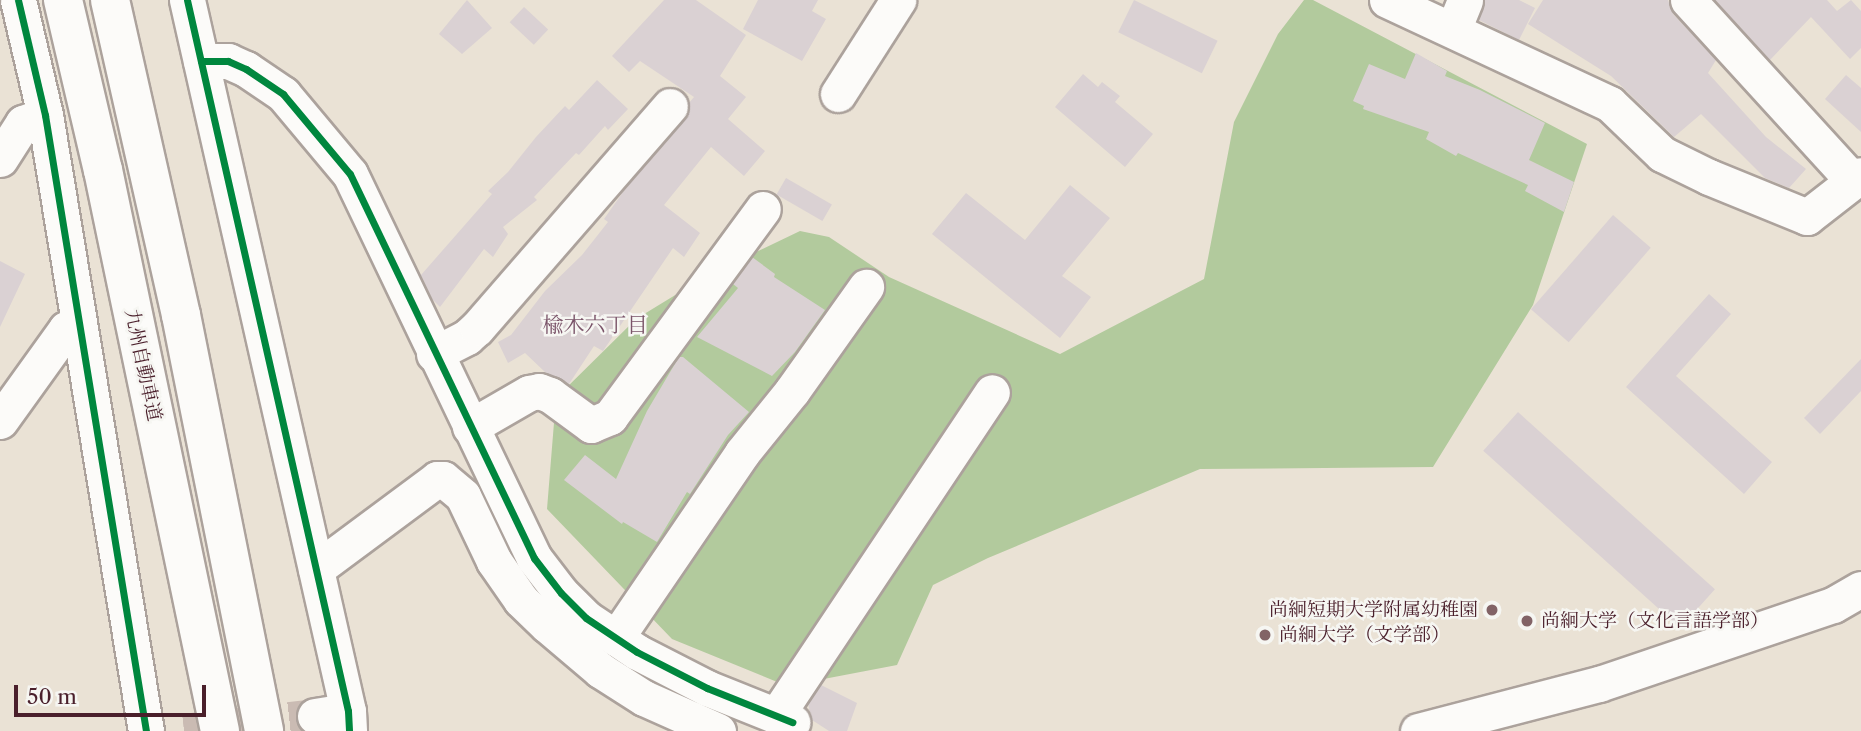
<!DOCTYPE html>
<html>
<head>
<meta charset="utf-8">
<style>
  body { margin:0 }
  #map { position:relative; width:1861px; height:731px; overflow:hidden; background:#eae2d5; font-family:"Libre Caslon Text","Noto Serif JP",serif }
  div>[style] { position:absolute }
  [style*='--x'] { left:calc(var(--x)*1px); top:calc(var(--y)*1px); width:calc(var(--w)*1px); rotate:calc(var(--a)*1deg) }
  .forest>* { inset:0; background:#b2ca9d }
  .building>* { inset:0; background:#dad1d3; transform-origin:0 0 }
  .minor-tunnel>* { height:35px; margin-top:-17.5px; transform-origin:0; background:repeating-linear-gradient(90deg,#cabbb3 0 35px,transparent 0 53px) }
  .roads { filter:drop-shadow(2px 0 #aca29c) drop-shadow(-2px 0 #aca29c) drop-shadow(0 2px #aca29c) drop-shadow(0 -2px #aca29c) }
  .minor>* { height:35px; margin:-17.5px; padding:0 17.5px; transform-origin:17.5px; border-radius:17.5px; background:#fcfbf9 }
  .highway>* { height:38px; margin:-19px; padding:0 19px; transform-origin:19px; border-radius:19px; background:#fcfbf9 }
  .cycleway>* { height:7px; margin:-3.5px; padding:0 3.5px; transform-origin:3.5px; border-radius:3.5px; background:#00873e }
  .dots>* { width:19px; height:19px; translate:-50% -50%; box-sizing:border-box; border:4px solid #f6f6f2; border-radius:50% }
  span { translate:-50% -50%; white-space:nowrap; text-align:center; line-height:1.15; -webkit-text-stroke:5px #f6f6f2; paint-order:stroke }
  .street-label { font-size:19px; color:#4a1f2b }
  .poi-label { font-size:19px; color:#4a1f2b }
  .right { translate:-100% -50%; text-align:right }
  .left { translate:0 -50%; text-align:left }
  .neighbourhood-label { font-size:21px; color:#7a5469 }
  .scale { position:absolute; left:14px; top:685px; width:192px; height:32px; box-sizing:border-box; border:4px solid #4a1f2b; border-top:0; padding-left:9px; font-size:21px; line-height:24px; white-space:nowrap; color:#4a1f2b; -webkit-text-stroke:5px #f6f6f2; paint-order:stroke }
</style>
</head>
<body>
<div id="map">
  <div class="forest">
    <i style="clip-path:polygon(1304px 0,1313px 0,1587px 144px,1533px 305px,1433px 467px,1200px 469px,988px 558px,933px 585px,897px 665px,787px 686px,672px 639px,547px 509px,556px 398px,636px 319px,708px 275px,800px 231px,829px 237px,889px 277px,1060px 354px,1204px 279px,1234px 122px,1278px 34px)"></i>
  </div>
  <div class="building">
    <i style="clip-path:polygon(467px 0,492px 28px,462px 54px,439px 34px)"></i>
    <i style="clip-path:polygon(664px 0,696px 0,746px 35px,720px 76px,746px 97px,728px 119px,765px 151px,744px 176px,711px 147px,664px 205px,700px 233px,684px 257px,673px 248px,603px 351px,594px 346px,569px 384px,545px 372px,525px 353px,508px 363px,498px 342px,511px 335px,545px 291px,582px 255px,608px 222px,604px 219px,628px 185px,690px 110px,689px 103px,694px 97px,640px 61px,629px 72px,612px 56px)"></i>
    <i style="clip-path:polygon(758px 0,818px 0,812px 11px,826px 19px,802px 61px,743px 29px)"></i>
    <i style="left:1134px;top:0;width:93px;height:36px;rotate:26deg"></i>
    <i style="clip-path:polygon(1485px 0,1519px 0,1535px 8px,1519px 40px,1479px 20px)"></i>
    <i style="clip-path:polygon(1543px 0,1668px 0,1673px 14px,1716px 60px,1708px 73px,1766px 137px,1806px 169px,1789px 188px,1765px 178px,1701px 114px,1674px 137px,1611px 76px,1528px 24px)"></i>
    <i style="clip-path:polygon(1715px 0,1827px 0,1837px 11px,1851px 0,1861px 11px,1861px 48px,1850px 59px,1811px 17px,1770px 60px)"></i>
    <i style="left:524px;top:7px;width:33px;height:21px;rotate:43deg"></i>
    <i style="clip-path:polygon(1416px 53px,1447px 71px,1445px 76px,1480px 90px,1545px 123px,1529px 160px,1574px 182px,1564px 212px,1525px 191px,1528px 185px,1458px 153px,1456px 156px,1426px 139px,1429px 132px,1363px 109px,1364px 106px,1353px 101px,1369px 64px,1405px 79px)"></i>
    <i style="clip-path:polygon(1083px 74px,1098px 87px,1102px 82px,1120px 96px,1115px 102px,1153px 134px,1125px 167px,1055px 107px)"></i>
    <i style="clip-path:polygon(1846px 75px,1861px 88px,1861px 132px,1825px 99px)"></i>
    <i style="clip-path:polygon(597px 80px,628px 109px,608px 130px,605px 126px,579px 155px,576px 153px,534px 197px,537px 200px,503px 227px,508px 234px,493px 257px,484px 249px,440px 307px,432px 299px,421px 275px,492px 194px,488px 191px,508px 172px,536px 137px,565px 106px,569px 110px)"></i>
    <i style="left:786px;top:178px;width:53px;height:19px;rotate:30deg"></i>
    <i style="clip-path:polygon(1070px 185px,1110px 218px,1062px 276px,1091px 297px,1060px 338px,932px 234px,966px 193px,1025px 240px)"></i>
    <i style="left:1613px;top:215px;width:50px;height:125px;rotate:41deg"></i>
    <i style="clip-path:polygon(752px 257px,775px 274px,774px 277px,825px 310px,795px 352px,772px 376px,697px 337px,738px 288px,733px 284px)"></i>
    <i style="clip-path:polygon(0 261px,25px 274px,0 327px)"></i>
    <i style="clip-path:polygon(1709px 294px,1731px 314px,1676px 376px,1772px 462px,1744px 494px,1626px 387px)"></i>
    <i style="clip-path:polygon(679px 357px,683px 357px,749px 412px,728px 435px,690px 494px,687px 492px,657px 542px,623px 522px,622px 524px,564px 480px,585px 455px,616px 479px,647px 411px)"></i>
    <i style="clip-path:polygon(1861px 359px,1861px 391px,1820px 434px,1804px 418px)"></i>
    <i style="left:1518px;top:412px;width:265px;height:52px;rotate:42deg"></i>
    <i style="clip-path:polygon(821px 685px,857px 703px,847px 731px,829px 731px,812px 720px,808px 704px)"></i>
  </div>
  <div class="minor-tunnel">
    <i style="--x:184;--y:731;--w:132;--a:-6.5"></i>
  </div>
  <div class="roads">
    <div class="minor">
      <i style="--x:18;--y:0;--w:118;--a:76.8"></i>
      <i style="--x:45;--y:115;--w:624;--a:80.69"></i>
      <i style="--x:187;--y:0;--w:729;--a:77.24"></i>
      <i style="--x:348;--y:711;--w:20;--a:87"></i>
      <i style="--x:1387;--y:0;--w:246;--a:25"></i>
      <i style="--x:1610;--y:104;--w:72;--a:43.9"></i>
      <i style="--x:1662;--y:154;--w:52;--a:26.1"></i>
      <i style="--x:1709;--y:177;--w:106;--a:22.2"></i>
      <i style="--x:1807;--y:217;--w:68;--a:-37.9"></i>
      <i style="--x:1688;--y:0;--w:245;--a:47.6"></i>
      <i style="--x:1453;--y:30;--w:32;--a:-68"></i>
      <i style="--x:201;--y:61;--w:27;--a:0"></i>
      <i style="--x:228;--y:61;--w:20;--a:24"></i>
      <i style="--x:246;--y:69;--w:45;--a:34"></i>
      <i style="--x:283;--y:94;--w:104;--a:50.1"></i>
      <i style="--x:350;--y:174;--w:426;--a:64.4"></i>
      <i style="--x:534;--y:558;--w:44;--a:52.4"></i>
      <i style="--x:561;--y:593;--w:35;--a:45"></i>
      <i style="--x:586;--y:618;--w:61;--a:33.7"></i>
      <i style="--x:637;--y:652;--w:79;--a:27.2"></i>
      <i style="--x:707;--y:688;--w:92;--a:21.8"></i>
      <i style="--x:838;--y:94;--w:112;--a:-57.4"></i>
      <i style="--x:0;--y:159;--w:43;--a:-57.4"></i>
      <i style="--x:23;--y:123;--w:23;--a:-20"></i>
      <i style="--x:434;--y:354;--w:37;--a:-27"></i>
      <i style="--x:467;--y:337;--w:13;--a:-42"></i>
      <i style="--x:477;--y:328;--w:294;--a:-49"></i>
      <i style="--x:0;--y:421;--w:113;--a:-54.3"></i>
      <i style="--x:66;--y:329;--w:13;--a:-27"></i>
      <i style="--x:470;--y:427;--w:68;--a:-30"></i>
      <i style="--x:529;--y:393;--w:10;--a:-11"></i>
      <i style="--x:539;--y:391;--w:12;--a:20"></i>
      <i style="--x:550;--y:395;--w:51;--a:36.2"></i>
      <i style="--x:591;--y:425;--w:21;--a:-23"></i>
      <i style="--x:610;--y:417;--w:258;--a:-53.7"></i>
      <i style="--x:316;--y:569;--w:151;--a:-36.6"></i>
      <i style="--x:437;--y:479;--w:6;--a:0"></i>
      <i style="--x:443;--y:479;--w:26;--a:40"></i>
      <i style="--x:463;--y:496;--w:72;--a:64.5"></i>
      <i style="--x:494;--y:561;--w:47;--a:55.3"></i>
      <i style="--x:521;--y:600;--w:36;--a:44"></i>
      <i style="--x:547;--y:625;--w:70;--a:40.3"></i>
      <i style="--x:600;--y:670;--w:52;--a:32.5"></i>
      <i style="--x:644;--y:698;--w:81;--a:24"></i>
      <i style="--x:616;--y:638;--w:224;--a:-55.7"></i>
      <i style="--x:742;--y:453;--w:80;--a:-51.1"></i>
      <i style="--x:792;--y:391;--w:128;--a:-54.6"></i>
      <i style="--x:315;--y:716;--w:33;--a:-9"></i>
      <i style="--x:776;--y:716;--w:389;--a:-56.3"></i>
      <i style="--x:1418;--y:731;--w:187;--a:-14.6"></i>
      <i style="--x:1599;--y:684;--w:247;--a:-18.7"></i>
      <i style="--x:1833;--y:605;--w:32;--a:-30"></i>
    </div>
    <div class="highway">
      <i style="--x:63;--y:0;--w:175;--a:76.8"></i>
      <i style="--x:103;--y:170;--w:573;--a:78.22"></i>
      <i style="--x:110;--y:0;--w:323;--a:77.3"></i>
      <i style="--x:181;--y:315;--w:424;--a:78.7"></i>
    </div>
  </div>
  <div class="cycleway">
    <i style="--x:18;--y:0;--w:118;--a:76.8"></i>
    <i style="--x:45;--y:115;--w:624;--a:80.69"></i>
    <i style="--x:187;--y:0;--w:729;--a:77.24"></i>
    <i style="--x:348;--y:711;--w:20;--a:87"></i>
    <i style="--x:201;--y:61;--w:27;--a:0"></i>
    <i style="--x:228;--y:61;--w:20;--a:24"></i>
    <i style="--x:246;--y:69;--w:45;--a:34"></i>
    <i style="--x:283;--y:94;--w:104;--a:50.1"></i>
    <i style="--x:350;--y:174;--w:426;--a:64.4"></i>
    <i style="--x:534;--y:558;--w:44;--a:52.4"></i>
    <i style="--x:561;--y:593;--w:35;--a:45"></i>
    <i style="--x:586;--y:618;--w:61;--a:33.7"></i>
    <i style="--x:637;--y:652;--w:79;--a:27.2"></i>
    <i style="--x:707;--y:688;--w:92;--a:21.8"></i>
  </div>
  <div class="dots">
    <i style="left:1492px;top:610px;background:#826366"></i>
    <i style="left:1527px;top:621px;background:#826366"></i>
    <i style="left:1265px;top:635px;background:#826366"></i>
  </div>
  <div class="street-label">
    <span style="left:143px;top:365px;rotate:78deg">九州自動車道</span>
  </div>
  <div class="poi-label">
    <span class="right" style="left:1478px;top:610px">尚絅短期大学附属幼稚園</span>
    <span class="left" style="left:1541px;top:621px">尚絅大学（文化言語学部）</span>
    <span class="left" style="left:1279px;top:635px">尚絅大学（文学部）</span>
  </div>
  <div class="neighbourhood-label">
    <span style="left:595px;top:325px">楡木六丁目</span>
  </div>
  <div class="scale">50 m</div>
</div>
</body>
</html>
